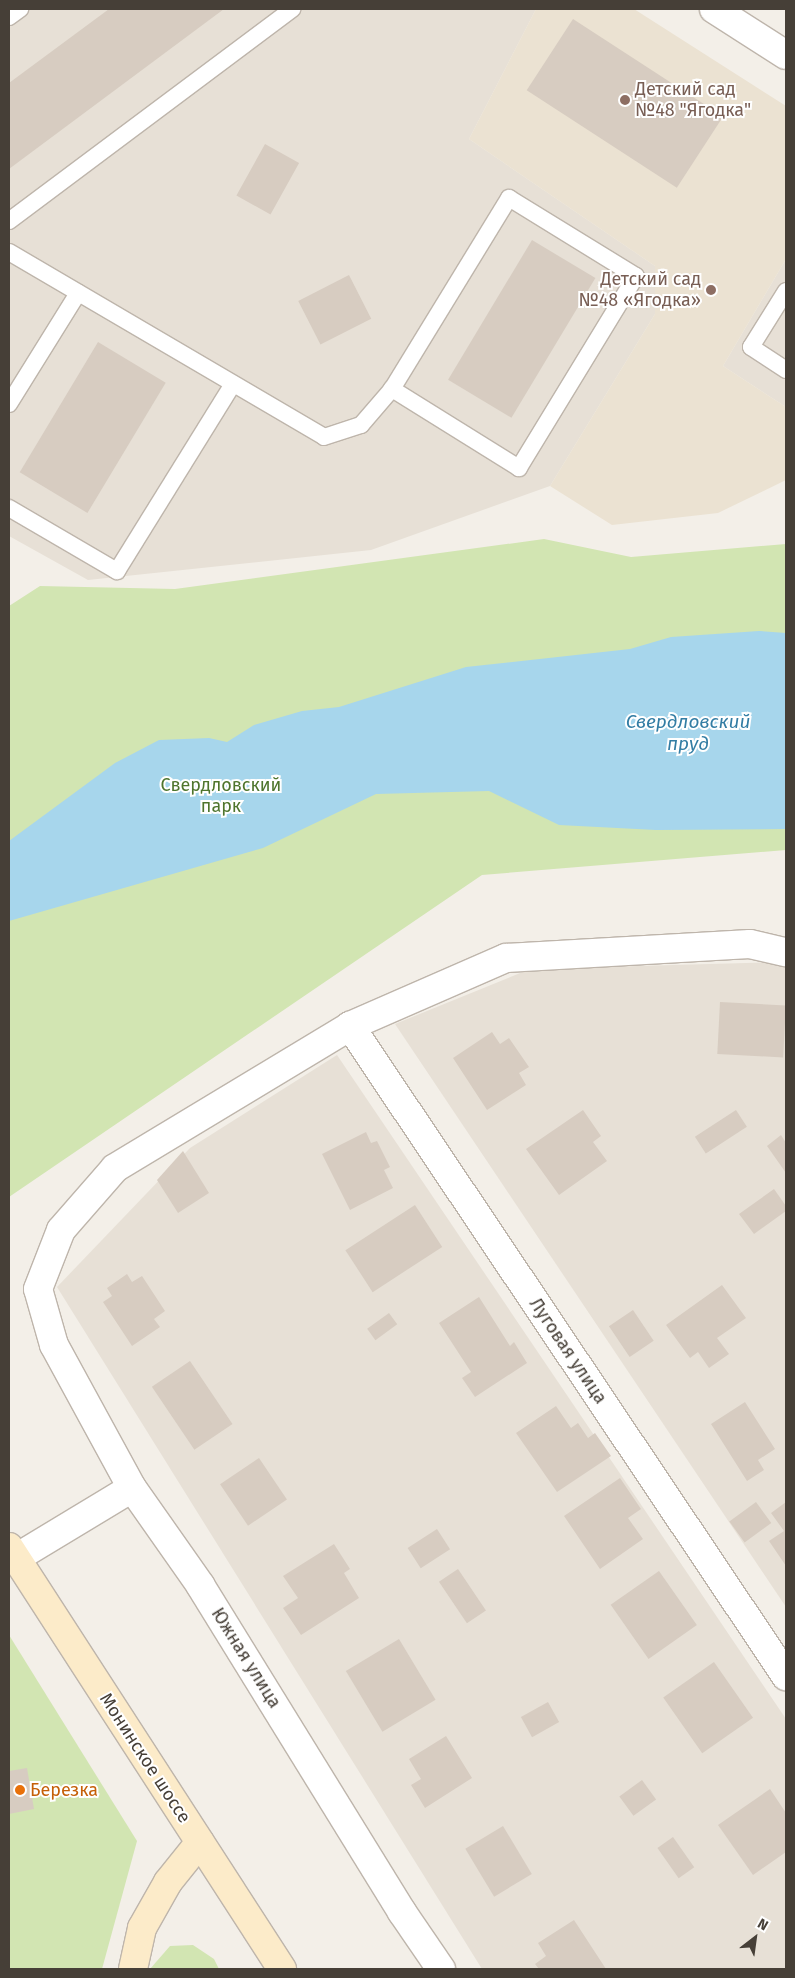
<!DOCTYPE html>
<html>
<head>
<meta charset="utf-8">
<style>
  body { margin:0 }
  #map { position:relative; width:795px; height:1978px; overflow:hidden; background:#f3efe8; font-family:"Fira Sans",sans-serif }
  div>[style] { position:absolute }
  [style*='--x'] { left:calc(var(--x)*1px); top:calc(var(--y)*1px); width:calc(var(--w)*1px); rotate:calc(var(--a)*1deg) }
  .residential>* { inset:0; background:#e7e0d6 }
  .education>* { inset:0; background:#ebe2d2 }
  .green>* { inset:0; background:#d2e5b2 }
  .water>* { inset:0; background:#a7d6ec }
  .building>* { inset:0; background:#d7ccc1; transform-origin:0 0 }
  .roads { filter:drop-shadow(1px 0 #beb5ab) drop-shadow(-1px 0 #beb5ab) drop-shadow(0 1px #beb5ab) drop-shadow(0 -1px #beb5ab) }
  .lane>* { height:16px; margin:-8px; padding:0 8px; transform-origin:8px; border-radius:8px; background:#fff }
  .street>* { height:28px; margin:-14px; padding:0 14px; transform-origin:14px; border-radius:14px; background:#fff }
  .secondary>* { height:28px; margin:-14px; padding:0 14px; transform-origin:14px; border-radius:14px; background:#fcebc9 }
  .dots>* { width:14px; height:14px; translate:-50% -50%; box-sizing:border-box; border:2px solid #fff; border-radius:50% }
  span { translate:-50% -50%; white-space:nowrap; text-align:center; line-height:1.15; -webkit-text-stroke:4px #fff; paint-order:stroke }
  .education-label { font-size:18px; color:#785e54 }
  .left { translate:0 -50%; text-align:left }
  .right { translate:-100% -50%; text-align:right }
  .park-label { font-size:18px; color:#4e752d }
  .street-label { font-size:18px; color:#463f37 }
  .food-label { font-size:18px; color:#c56008 }
  .water-label { font-size:19px; color:#337da4; font-style:italic }
  .frame { position:absolute; inset:0; border:10px solid #463f37; pointer-events:none }
  .north { position:absolute; left:730px; top:1913px; width:50px; height:50px; -webkit-text-stroke:4px #fff; paint-order:stroke; rotate:30deg; font-size:14px; font-weight:700; line-height:20px; text-align:center; color:#463f37 }
  .north::after { content:''; display:block; margin:auto; width:18px; height:22px; background:#463f37; clip-path:polygon(50% 0,100% 100%,50% 72%,0 100%) }
</style>
</head>
<body>
<div id="map">
  <div class="residential">
    <i style="clip-path:polygon(9px 9px,536px 9px,469px 139px,655px 266px,655px 314px,550px 486px,371px 550px,88px 580px,9px 536px)"></i>
    <i style="clip-path:polygon(786px 259px,786px 407px,723px 366px)"></i>
    <i style="clip-path:polygon(786px 962px,786px 1607px,395px 1024px,530px 969px)"></i>
    <i style="clip-path:polygon(337px 1055px,786px 1719px,786px 1969px,482px 1969px,57px 1287px,190px 1148px)"></i>
  </div>
  <div class="education">
    <i style="clip-path:polygon(536px 9px,634px 9px,786px 106px,786px 259px,723px 366px,786px 407px,786px 480px,718px 513px,612px 525px,550px 486px,655px 314px,655px 266px,469px 139px)"></i>
  </div>
  <div class="green">
    <i style="clip-path:polygon(544px 539px,631px 557px,786px 544px,786px 850px,482px 875px,9px 1197px,9px 606px,40px 586px,175px 589px)"></i>
    <i style="clip-path:polygon(9px 1635px,137px 1841px,102px 1969px,9px 1969px)"></i>
    <i style="clip-path:polygon(193px 1945px,214px 1959px,219px 1969px,150px 1969px,170px 1946px)"></i>
  </div>
  <div class="water">
    <i style="clip-path:polygon(759px 631px,786px 633px,786px 829px,656px 830px,559px 825px,489px 791px,376px 794px,263px 848px,9px 921px,9px 841px,115px 763px,159px 740px,209px 738px,227px 742px,254px 725px,302px 711px,339px 707px,466px 667px,630px 649px,671px 637px)"></i>
  </div>
  <div class="building">
    <i style="clip-path:polygon(109px 9px,224px 9px,9px 169px,9px 83px)"></i>
    <i style="left:573px;top:19px;width:179px;height:85px;rotate:33deg"></i>
    <i style="left:265px;top:144px;width:39px;height:59px;rotate:29deg"></i>
    <i style="left:532px;top:240px;width:74px;height:163px;rotate:31deg"></i>
    <i style="left:349px;top:275px;width:49px;height:57px;rotate:63deg"></i>
    <i style="left:98px;top:342px;width:79px;height:152px;rotate:31deg"></i>
    <i style="left:720px;top:1002px;width:66px;height:52px;rotate:3deg"></i>
    <i style="clip-path:polygon(492px 1032px,500px 1044px,509px 1038px,529px 1067px,519px 1073px,526px 1085px,487px 1110px,453px 1058px)"></i>
    <i style="clip-path:polygon(583px 1110px,601px 1136px,593px 1142px,607px 1161px,559px 1195px,526px 1149px)"></i>
    <i style="left:736px;top:1110px;width:20px;height:49px;rotate:57deg"></i>
    <i style="clip-path:polygon(366px 1132px,371px 1143px,377px 1141px,390px 1167px,384px 1170px,393px 1188px,350px 1210px,322px 1154px)"></i>
    <i style="clip-path:polygon(781px 1135px,786px 1143px,786px 1173px,767px 1146px)"></i>
    <i style="clip-path:polygon(183px 1151px,209px 1193px,178px 1213px,157px 1180px)"></i>
    <i style="clip-path:polygon(774px 1189px,786px 1206px,786px 1211px,754px 1234px,739px 1214px)"></i>
    <i style="left:415px;top:1205px;width:50px;height:83px;rotate:57deg"></i>
    <i style="clip-path:polygon(127px 1274px,132px 1282px,142px 1276px,165px 1311px,154px 1319px,160px 1327px,132px 1346px,103px 1302px,112px 1296px,107px 1288px)"></i>
    <i style="clip-path:polygon(722px 1285px,746px 1318px,717px 1338px,729px 1354px,709px 1368px,698px 1352px,690px 1358px,666px 1325px)"></i>
    <i style="clip-path:polygon(479px 1297px,510px 1346px,514px 1342px,527px 1363px,475px 1397px,462px 1378px,471px 1372px,439px 1323px)"></i>
    <i style="left:633px;top:1310px;width:37px;height:29px;rotate:56deg"></i>
    <i style="left:389px;top:1313px;width:14px;height:27px;rotate:54deg"></i>
    <i style="left:190px;top:1361px;width:76px;height:46px;rotate:56deg"></i>
    <i style="clip-path:polygon(745px 1402px,775px 1449px,758px 1460px,764px 1470px,747px 1481px,711px 1424px)"></i>
    <i style="clip-path:polygon(556px 1406px,571px 1428px,578px 1423px,588px 1438px,595px 1433px,611px 1456px,557px 1492px,516px 1433px)"></i>
    <i style="left:259px;top:1458px;width:50px;height:47px;rotate:56deg"></i>
    <i style="clip-path:polygon(620px 1478px,641px 1509px,628px 1518px,643px 1539px,600px 1569px,564px 1516px)"></i>
    <i style="left:756px;top:1502px;width:26px;height:33px;rotate:54deg"></i>
    <i style="clip-path:polygon(786px 1502px,786px 1566px,769px 1541px,784px 1531px,771px 1513px)"></i>
    <i style="left:437px;top:1529px;width:24px;height:35px;rotate:57deg"></i>
    <i style="clip-path:polygon(334px 1544px,350px 1569px,344px 1573px,359px 1598px,301px 1635px,283px 1608px,298px 1598px,283px 1576px)"></i>
    <i style="left:458px;top:1569px;width:50px;height:23px;rotate:56deg"></i>
    <i style="left:659px;top:1571px;width:66px;height:59px;rotate:55deg"></i>
    <i style="left:399px;top:1639px;width:71px;height:62px;rotate:59deg"></i>
    <i style="left:714px;top:1662px;width:68px;height:62px;rotate:55deg"></i>
    <i style="left:548px;top:1702px;width:23px;height:31px;rotate:61deg"></i>
    <i style="clip-path:polygon(446px 1736px,472px 1778px,425px 1808px,411px 1785px,421px 1779px,409px 1759px)"></i>
    <i style="clip-path:polygon(27px 1768px,34px 1809px,9px 1814px,9px 1771px)"></i>
    <i style="left:642px;top:1780px;width:24px;height:28px;rotate:54deg"></i>
    <i style="clip-path:polygon(770px 1789px,786px 1813px,786px 1852px,753px 1875px,718px 1825px)"></i>
    <i style="left:503px;top:1826px;width:56px;height:44px;rotate:59deg"></i>
    <i style="left:673px;top:1837px;width:37px;height:19px;rotate:55deg"></i>
    <i style="clip-path:polygon(574px 1920px,606px 1969px,539px 1969px,535px 1964px,546px 1956px,538px 1943px)"></i>
  </div>
  <div class="roads">
    <div class="lane">
      <i style="--x:9;--y:17;--w:14;--a:-36"></i>
      <i style="--x:9;--y:221;--w:354;--a:-36.8"></i>
      <i style="--x:9;--y:252;--w:365;--a:30.4"></i>
      <i style="--x:324;--y:437;--w:39;--a:-18"></i>
      <i style="--x:361;--y:425;--w:48;--a:-49.3"></i>
      <i style="--x:392;--y:389;--w:224;--a:-58.5"></i>
      <i style="--x:509;--y:198;--w:149;--a:31.6"></i>
      <i style="--x:636;--y:276;--w:225;--a:121.4"></i>
      <i style="--x:519;--y:468;--w:150;--a:-148.1"></i>
      <i style="--x:786;--y:291;--w:66;--a:122"></i>
      <i style="--x:751;--y:347;--w:42;--a:33.3"></i>
      <i style="--x:9;--y:404;--w:131;--a:-58.1"></i>
      <i style="--x:9;--y:508;--w:125;--a:30.3"></i>
      <i style="--x:117;--y:571;--w:220;--a:-58.2"></i>
    </div>
    <div class="street">
      <i style="--x:714;--y:9;--w:85;--a:32.6"></i>
      <i style="--x:350;--y:1026;--w:783;--a:56.15"></i>
      <i style="--x:16;--y:1558;--w:135;--a:-31.1"></i>
      <i style="--x:441;--y:1969;--w:69;--a:-124.4"></i>
      <i style="--x:402;--y:1912;--w:383;--a:-121.7"></i>
      <i style="--x:201;--y:1586;--w:120;--a:-125.1"></i>
      <i style="--x:132;--y:1488;--w:163;--a:-118.6"></i>
      <i style="--x:54;--y:1345;--w:58;--a:-105.9"></i>
      <i style="--x:38;--y:1289;--w:63;--a:-68.7"></i>
      <i style="--x:61;--y:1230;--w:82;--a:-48.9"></i>
      <i style="--x:115;--y:1168;--w:275;--a:-31.1"></i>
      <i style="--x:350;--y:1026;--w:170;--a:-23.6"></i>
      <i style="--x:506;--y:958;--w:244;--a:-3.3"></i>
      <i style="--x:750;--y:944;--w:37;--a:13"></i>
    </div>
    <div class="secondary">
      <i style="--x:9;--y:1547;--w:503;--a:57.1"></i>
      <i style="--x:133;--y:1969;--w:42;--a:-77.6"></i>
      <i style="--x:142;--y:1928;--w:53;--a:-60.5"></i>
      <i style="--x:168;--y:1882;--w:51;--a:-51.3"></i>
    </div>
  </div>
  <div class="dots">
    <i style="left:625px;top:100px;background:#8d6e63"></i>
    <i style="left:711px;top:290px;background:#8d6e63"></i>
    <i style="left:20px;top:1790px;background:#e8710a"></i>
  </div>
  <div class="education-label">
    <span class="left" style="left:635px;top:100px">Детский сад<br>№48 "Ягодка"</span>
    <span class="right" style="left:701px;top:290px">Детский сад<br>№48 «Ягодка»</span>
  </div>
  <div class="park-label">
    <span style="left:221px;top:796px">Свердловский<br>парк</span>
  </div>
  <div class="street-label">
    <span style="left:568px;top:1351px;rotate:56deg">Луговая улица</span>
    <span style="left:246px;top:1658px;rotate:58deg">Южная улица</span>
    <span style="left:145px;top:1758px;rotate:57deg">Монинское шоссе</span>
  </div>
  <div class="food-label">
    <span class="left" style="left:30px;top:1790px">Березка</span>
  </div>
  <div class="water-label">
    <span style="left:688px;top:733px">Свердловский<br>пруд</span>
  </div>
  <div class="frame"></div>
  <div class="north">N</div>
</div>
</body>
</html>
